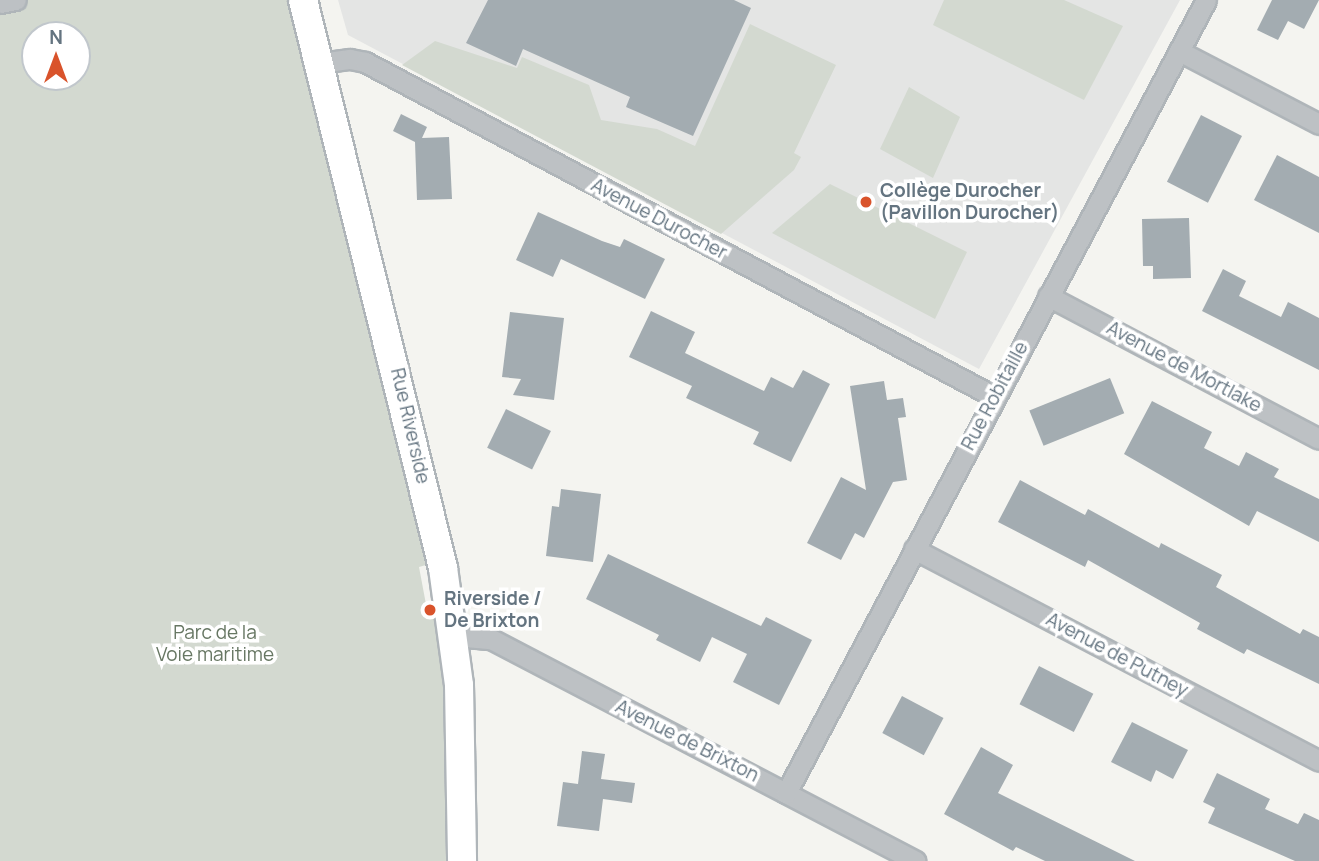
<!DOCTYPE html>
<html>
<head>
<meta charset="utf-8">
<style>
  body { margin:0 }
  #map { position:relative; width:1319px; height:861px; overflow:hidden; background:#f4f4f0; font-family:Manrope,sans-serif }
  div>[style] { position:absolute }
  [style*='--x'] { left:calc(var(--x)*1px); top:calc(var(--y)*1px); width:calc(var(--w)*1px); rotate:calc(var(--a)*1deg) }
  .built>* { inset:0; background:#e4e5e4 }
  .green>* { inset:0; background:#d3d9d0 }
  .building>* { inset:0; background:#a3acb1; transform-origin:0 0 }
  .roads { filter:drop-shadow(2px 0 #afb5b9) drop-shadow(-2px 0 #afb5b9) drop-shadow(0 2px #afb5b9) drop-shadow(0 -2px #afb5b9) }
  .street>* { height:19px; margin:-9.5px; padding:0 9.5px; transform-origin:9.5px; border-radius:9.5px; background:#bdc1c4 }
  .secondary>* { height:28px; margin:-14px; padding:0 14px; transform-origin:14px; border-radius:14px; background:#fff }
  .dots>* { width:19px; height:19px; translate:-50% -50%; box-sizing:border-box; border:4px solid #fff; border-radius:50% }
  span { translate:-50% -50%; white-space:nowrap; text-align:center; line-height:1.15; -webkit-text-stroke:7px #fff; paint-order:stroke }
  .poi-label { font-size:19px; color:#647480; font-weight:700 }
  .left { translate:0 -50%; text-align:left }
  .street-label { font-size:19px; color:#647480 }
  .park-label { font-size:19px; color:#677763 }
  .north { position:absolute; left:21px; top:21px; width:70px; height:70px; box-sizing:border-box; background:#fff; border:2px solid #c1c7cc; border-radius:50%; rotate:0deg; font-size:19px; font-weight:700; line-height:28px; text-align:center; color:#647480 }
  .north::after { content:''; display:block; margin:auto; width:24px; height:32px; background:#d9532b; clip-path:polygon(50% 0,100% 100%,50% 72%,0 100%) }
</style>
</head>
<body>
<div id="map">
  <div class="built">
    <i style="clip-path:polygon(338px 0,1180px 0,979px 369px,348px 35px)"></i>
  </div>
  <div class="green">
    <i style="clip-path:polygon(evenodd,0 0,288px 0,397px 437px,426px 565px,419px 567px,428px 615px,435px 615px,436px 621px,445px 700px,446px 861px,0 861px,0 0,35px 35px,77px 35px,77px 77px,35px 77px,35px 35px)"></i>
    <i style="clip-path:polygon(944px 0,1064px 0,1123px 26px,1084px 100px,933px 25px)"></i>
    <i style="clip-path:polygon(750px 24px,836px 65px,794px 153px,801px 157px,794px 170px,721px 234px,402px 65px,435px 41px,517px 68px,522px 57px,589px 85px,601px 120px,657px 129px,695px 146px)"></i>
    <i style="clip-path:polygon(909px 87px,960px 117px,933px 178px,880px 149px)"></i>
    <i style="clip-path:polygon(830px 184px,967px 252px,935px 319px,772px 233px)"></i>
  </div>
  <div class="building">
    <i style="clip-path:polygon(488px 0,734px 0,751px 8px,693px 136px,626px 107px,630px 97px,523px 49px,516px 66px,466px 43px)"></i>
    <i style="clip-path:polygon(1272px 0,1319px 0,1304px 29px,1288px 21px,1278px 40px,1257px 30px)"></i>
    <i style="clip-path:polygon(401px 114px,427px 127px,422px 138px,449px 137px,452px 199px,417px 200px,415px 142px,393px 131px)"></i>
    <i style="left:1201px;top:115px;width:46px;height:75px;rotate:27deg"></i>
    <i style="clip-path:polygon(1277px 155px,1319px 177px,1319px 233px,1254px 200px)"></i>
    <i style="clip-path:polygon(538px 212px,602px 241px,620px 247px,624px 239px,665px 259px,645px 299px,561px 259px,553px 277px,516px 260px)"></i>
    <i style="clip-path:polygon(1189px 218px,1191px 278px,1153px 279px,1153px 266px,1143px 266px,1142px 219px)"></i>
    <i style="clip-path:polygon(1223px 269px,1246px 281px,1239px 296px,1281px 317px,1288px 302px,1319px 318px,1319px 370px,1202px 311px)"></i>
    <i style="clip-path:polygon(651px 311px,695px 332px,685px 353px,764px 391px,771px 377px,793px 388px,803px 370px,830px 384px,791px 462px,753px 444px,759px 432px,686px 398px,692px 386px,629px 357px)"></i>
    <i style="clip-path:polygon(510px 312px,564px 318px,554px 400px,513px 395px,521px 379px,502px 377px)"></i>
    <i style="left:1110px;top:378px;width:38px;height:87px;rotate:68deg"></i>
    <i style="clip-path:polygon(884px 381px,887px 400px,903px 398px,906px 417px,898px 418px,907px 480px,893px 482px,864px 538px,855px 533px,841px 560px,807px 543px,841px 477px,866px 490px,850px 386px)"></i>
    <i style="clip-path:polygon(1152px 401px,1212px 432px,1204px 448px,1239px 466px,1246px 452px,1279px 469px,1274px 477px,1319px 499px,1319px 542px,1257px 511px,1249px 526px,1124px 454px)"></i>
    <i style="left:506px;top:409px;width:50px;height:43px;rotate:26deg"></i>
    <i style="clip-path:polygon(1020px 480px,1085px 515px,1088px 509px,1159px 548px,1161px 543px,1222px 575px,1216px 587px,1300px 634px,1303px 629px,1319px 637px,1319px 684px,1247px 649px,1244px 654px,1197px 629px,1200px 623px,1088px 560px,1085px 567px,998px 522px)"></i>
    <i style="clip-path:polygon(561px 489px,601px 494px,593px 562px,546px 556px,552px 506px,559px 507px)"></i>
    <i style="clip-path:polygon(608px 554px,761px 626px,766px 617px,812px 640px,779px 705px,733px 682px,747px 654px,712px 637px,700px 662px,656px 640px,659px 635px,586px 599px)"></i>
    <i style="left:1039px;top:666px;width:61px;height:43px;rotate:27deg"></i>
    <i style="left:902px;top:696px;width:47px;height:42px;rotate:28deg"></i>
    <i style="clip-path:polygon(1132px 722px,1188px 750px,1173px 779px,1156px 770px,1151px 782px,1111px 762px)"></i>
    <i style="clip-path:polygon(981px 747px,1013px 765px,998px 793px,1135px 861px,1045px 861px,1016px 847px,1013px 851px,944px 814px)"></i>
    <i style="clip-path:polygon(582px 751px,605px 754px,601px 779px,635px 783px,632px 803px,603px 799px,599px 831px,557px 826px,563px 782px,578px 784px)"></i>
    <i style="clip-path:polygon(1217px 773px,1270px 799px,1265px 809px,1298px 824px,1304px 813px,1319px 820px,1319px 861px,1295px 861px,1208px 823px,1215px 808px,1203px 802px)"></i>
  </div>
  <div class="roads">
    <div class="street">
      <i style="--x:0;--y:3;--w:16;--a:-11"></i>
      <i style="--x:1179;--y:51;--w:158;--a:27.5"></i>
      <i style="--x:320;--y:63;--w:30;--a:-8"></i>
      <i style="--x:350;--y:59;--w:15;--a:11"></i>
      <i style="--x:365;--y:62;--w:714;--a:28"></i>
      <i style="--x:1048;--y:296;--w:306;--a:27.8"></i>
      <i style="--x:914;--y:549;--w:457;--a:27.6"></i>
      <i style="--x:454;--y:636;--w:37;--a:5"></i>
      <i style="--x:491;--y:639;--w:479;--a:27.6"></i>
      <i style="--x:786;--y:793;--w:897;--a:-62.09"></i>
    </div>
    <div class="secondary">
      <i style="--x:303;--y:0;--w:585;--a:76.15"></i>
      <i style="--x:443;--y:568;--w:118;--a:82.2"></i>
      <i style="--x:459;--y:685;--w:176;--a:89"></i>
    </div>
  </div>
  <div class="dots">
    <i style="left:866px;top:202px;background:#d9532b"></i>
    <i style="left:430px;top:610px;background:#d9532b"></i>
  </div>
  <div class="poi-label">
    <span class="left" style="left:880px;top:202px">Collège Durocher<br>(Pavillon Durocher)</span>
    <span class="left" style="left:444px;top:610px">Riverside /<br>De Brixton</span>
  </div>
  <div class="street-label">
    <span style="left:659px;top:219px;rotate:28deg">Avenue Durocher</span>
    <span style="left:1184px;top:367px;rotate:28deg">Avenue de Mortlake</span>
    <span style="left:995px;top:396px;rotate:-62deg">Rue Robitaille</span>
    <span style="left:410px;top:426px;rotate:77deg">Rue Riverside</span>
    <span style="left:1117px;top:655px;rotate:28deg">Avenue de Putney</span>
    <span style="left:687px;top:741px;rotate:27deg">Avenue de Brixton</span>
  </div>
  <div class="park-label">
    <span style="left:215px;top:644px">Parc de la<br>Voie maritime</span>
  </div>
  <div class="north">N</div>
</div>
</body>
</html>
